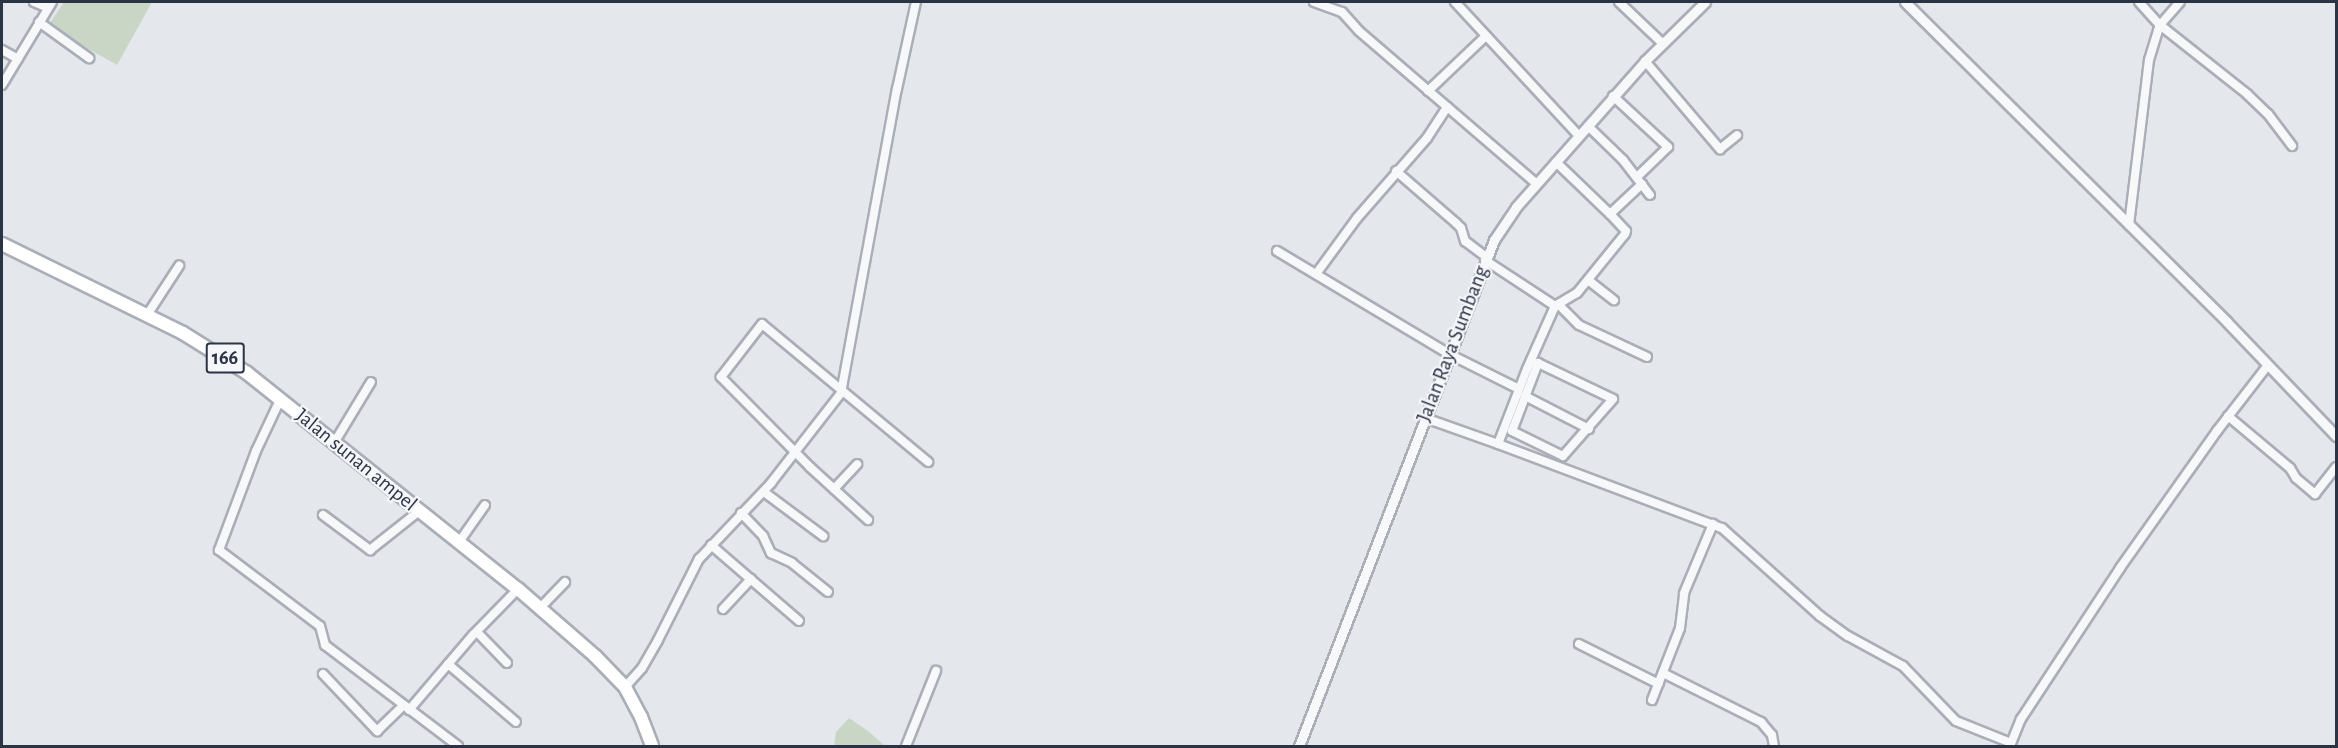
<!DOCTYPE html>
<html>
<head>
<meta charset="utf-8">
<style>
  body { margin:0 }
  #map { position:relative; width:2338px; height:748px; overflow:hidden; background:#e4e7ec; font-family:"Alegreya Sans",sans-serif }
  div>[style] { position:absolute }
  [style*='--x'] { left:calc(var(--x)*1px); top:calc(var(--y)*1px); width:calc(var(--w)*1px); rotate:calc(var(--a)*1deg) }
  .green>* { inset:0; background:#c9d6c5 }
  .roads { filter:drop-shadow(2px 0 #a9aeb7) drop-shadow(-2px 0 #a9aeb7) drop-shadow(0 2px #a9aeb7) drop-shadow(0 -2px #a9aeb7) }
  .minor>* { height:8px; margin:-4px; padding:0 4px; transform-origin:4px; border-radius:4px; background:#f7f8fa }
  .tertiary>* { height:9px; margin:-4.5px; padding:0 4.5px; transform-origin:4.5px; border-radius:4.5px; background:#f7f8fa }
  .primary>* { height:12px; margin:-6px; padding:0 6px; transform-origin:6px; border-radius:6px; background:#fff }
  span { translate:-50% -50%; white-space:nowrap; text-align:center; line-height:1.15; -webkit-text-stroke:4.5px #f4f6f9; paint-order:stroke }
  .shield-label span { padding:2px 4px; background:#f4f6f9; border:2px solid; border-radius:4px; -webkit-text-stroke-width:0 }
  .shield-label { font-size:20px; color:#2b3445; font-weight:700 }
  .street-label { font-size:21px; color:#2b3445 }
  .frame { position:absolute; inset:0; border:3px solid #2b3445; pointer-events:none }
</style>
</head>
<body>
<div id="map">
  <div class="green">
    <i style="clip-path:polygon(64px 2px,152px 2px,117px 65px,48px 26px)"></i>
    <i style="clip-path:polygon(849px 718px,868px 731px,885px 746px,834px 746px,836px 732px)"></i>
  </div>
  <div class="roads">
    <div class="minor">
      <i style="--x:34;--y:2;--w:15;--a:23"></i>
      <i style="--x:1314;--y:2;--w:30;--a:20"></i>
      <i style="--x:1342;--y:12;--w:25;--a:48"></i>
      <i style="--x:1359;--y:31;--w:235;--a:40.7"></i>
      <i style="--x:1455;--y:2;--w:183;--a:47.2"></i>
      <i style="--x:1619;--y:2;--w:59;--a:43.6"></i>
      <i style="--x:2139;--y:2;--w:31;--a:48"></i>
      <i style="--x:2160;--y:25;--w:111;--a:38.4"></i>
      <i style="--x:2247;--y:94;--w:29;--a:44"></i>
      <i style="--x:2268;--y:114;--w:40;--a:53"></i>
      <i style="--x:39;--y:22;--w:62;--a:35.8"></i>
      <i style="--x:2;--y:50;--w:18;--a:29"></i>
      <i style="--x:1645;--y:61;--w:116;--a:49.6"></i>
      <i style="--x:1720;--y:149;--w:22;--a:-39"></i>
      <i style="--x:2;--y:85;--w:97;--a:-58.9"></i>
      <i style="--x:1428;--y:91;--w:80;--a:-43.5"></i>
      <i style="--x:1613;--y:96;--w:75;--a:42.8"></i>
      <i style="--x:1668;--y:147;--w:43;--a:135.9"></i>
      <i style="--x:1588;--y:126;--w:49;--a:44.2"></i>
      <i style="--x:1623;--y:160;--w:44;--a:52.4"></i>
      <i style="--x:1396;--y:171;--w:79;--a:40.9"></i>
      <i style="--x:1456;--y:223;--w:7;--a:45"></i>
      <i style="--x:1461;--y:228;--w:14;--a:73"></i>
      <i style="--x:1465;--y:241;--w:26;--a:37"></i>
      <i style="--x:1610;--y:214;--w:44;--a:-43.2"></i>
      <i style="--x:2129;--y:225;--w:166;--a:-83.1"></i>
      <i style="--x:2149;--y:60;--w:37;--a:-73"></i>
      <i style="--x:2160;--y:25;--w:30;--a:-49"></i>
      <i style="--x:1277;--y:251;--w:200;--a:30.9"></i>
      <i style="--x:1449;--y:354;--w:78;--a:26.6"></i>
      <i style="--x:1485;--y:260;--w:84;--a:33.3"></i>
      <i style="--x:1555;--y:306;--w:26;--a:-31"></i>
      <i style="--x:1577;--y:293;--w:76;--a:-50.9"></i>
      <i style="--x:1625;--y:234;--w:3;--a:-72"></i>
      <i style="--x:1626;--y:231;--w:23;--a:-133"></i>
      <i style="--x:1610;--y:214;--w:75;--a:-136.1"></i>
      <i style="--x:1316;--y:274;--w:69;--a:-53.8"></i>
      <i style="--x:1357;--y:218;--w:106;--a:-48.8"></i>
      <i style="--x:1427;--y:138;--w:37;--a:-57"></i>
      <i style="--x:1588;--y:280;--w:33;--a:38"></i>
      <i style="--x:1559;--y:305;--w:28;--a:45"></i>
      <i style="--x:1579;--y:325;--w:75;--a:25.2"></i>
      <i style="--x:147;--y:315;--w:59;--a:-56.9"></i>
      <i style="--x:1538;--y:363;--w:83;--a:25.6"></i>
      <i style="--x:1613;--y:399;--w:76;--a:131.3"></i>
      <i style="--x:1563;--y:456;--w:57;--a:-153.9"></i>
      <i style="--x:1512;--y:431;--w:73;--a:-69.1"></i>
      <i style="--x:1525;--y:396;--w:72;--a:27.3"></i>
      <i style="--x:280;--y:400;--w:56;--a:115.2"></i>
      <i style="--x:256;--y:451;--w:106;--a:110.5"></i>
      <i style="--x:219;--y:550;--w:126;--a:37"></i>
      <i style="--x:320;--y:626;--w:20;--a:75"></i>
      <i style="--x:325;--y:645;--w:167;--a:37.2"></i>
      <i style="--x:2228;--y:416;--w:81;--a:40"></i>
      <i style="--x:2290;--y:468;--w:12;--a:59"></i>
      <i style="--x:2296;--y:478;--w:25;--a:40"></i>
      <i style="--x:2315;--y:494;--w:34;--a:-52"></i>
      <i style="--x:1425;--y:418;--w:77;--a:19.6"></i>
      <i style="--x:1498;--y:444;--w:80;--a:-68.9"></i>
      <i style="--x:1527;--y:369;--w:69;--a:-66"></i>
      <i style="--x:334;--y:443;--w:71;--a:-58.8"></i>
      <i style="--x:1498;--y:444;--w:239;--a:20.6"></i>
      <i style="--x:1722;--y:528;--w:132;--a:41.9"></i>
      <i style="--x:1820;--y:616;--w:34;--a:36"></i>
      <i style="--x:1848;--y:636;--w:63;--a:28.6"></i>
      <i style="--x:1903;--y:666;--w:76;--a:46.1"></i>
      <i style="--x:1956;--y:721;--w:59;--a:21.8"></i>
      <i style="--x:834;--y:489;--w:34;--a:-47"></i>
      <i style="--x:764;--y:492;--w:74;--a:36.7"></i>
      <i style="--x:741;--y:513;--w:32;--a:46"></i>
      <i style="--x:763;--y:536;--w:19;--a:65"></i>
      <i style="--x:771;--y:553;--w:23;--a:25"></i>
      <i style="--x:792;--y:563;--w:46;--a:38.9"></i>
      <i style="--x:323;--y:515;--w:59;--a:36.7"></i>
      <i style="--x:370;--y:550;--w:63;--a:-38.5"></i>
      <i style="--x:868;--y:520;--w:79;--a:-137.6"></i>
      <i style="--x:810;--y:467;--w:127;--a:-134.7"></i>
      <i style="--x:721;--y:377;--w:67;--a:-52.3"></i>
      <i style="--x:762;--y:324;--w:216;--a:39.7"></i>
      <i style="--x:459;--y:542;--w:45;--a:-54.9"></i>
      <i style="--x:711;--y:545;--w:116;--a:40.8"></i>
      <i style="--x:540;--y:608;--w:36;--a:-46"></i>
      <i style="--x:723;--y:609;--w:41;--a:-47"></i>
      <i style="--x:477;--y:632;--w:43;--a:45.9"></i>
      <i style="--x:1579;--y:644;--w:89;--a:26.6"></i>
      <i style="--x:448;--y:664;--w:89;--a:40.5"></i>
      <i style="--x:1663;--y:673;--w:110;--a:26.6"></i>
      <i style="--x:1761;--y:722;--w:17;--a:50"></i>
      <i style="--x:1772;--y:735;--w:11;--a:80"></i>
      <i style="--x:323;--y:674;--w:79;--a:46.5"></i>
      <i style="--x:377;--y:731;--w:36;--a:-44"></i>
      <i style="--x:625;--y:687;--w:25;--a:-48"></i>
      <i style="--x:642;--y:668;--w:32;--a:-60"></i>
      <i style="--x:658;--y:640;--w:91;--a:-63.2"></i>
      <i style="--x:699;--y:559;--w:105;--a:-46.5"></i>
      <i style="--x:771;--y:483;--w:114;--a:-52.1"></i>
      <i style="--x:841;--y:393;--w:309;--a:-79.6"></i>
      <i style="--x:897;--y:89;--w:89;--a:-77.7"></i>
      <i style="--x:1652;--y:700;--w:77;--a:-68.7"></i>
      <i style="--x:1680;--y:628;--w:35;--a:-83"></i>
      <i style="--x:1684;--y:593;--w:75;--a:-67.2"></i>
      <i style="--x:409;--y:710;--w:99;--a:-49.5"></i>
      <i style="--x:473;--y:635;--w:64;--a:-45.6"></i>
      <i style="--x:906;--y:746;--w:81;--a:-68.2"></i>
      <i style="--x:2010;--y:746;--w:29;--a:-68"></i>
      <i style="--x:2021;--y:719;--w:181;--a:-56.7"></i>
      <i style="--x:2120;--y:568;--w:168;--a:-54.7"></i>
      <i style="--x:2217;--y:431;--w:83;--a:-52.3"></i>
    </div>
    <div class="tertiary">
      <i style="--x:1905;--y:2;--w:454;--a:44.8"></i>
      <i style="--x:2227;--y:322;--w:158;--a:46.3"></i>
      <i style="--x:1299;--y:746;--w:542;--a:-68.92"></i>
      <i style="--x:1494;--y:240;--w:40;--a:-56"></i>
      <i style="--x:1516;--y:207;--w:195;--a:-48.5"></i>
      <i style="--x:1645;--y:61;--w:84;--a:-44.5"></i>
    </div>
    <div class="primary">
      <i style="--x:2;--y:244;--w:202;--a:26.2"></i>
      <i style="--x:183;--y:333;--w:75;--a:32"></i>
      <i style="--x:247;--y:373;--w:347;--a:38.6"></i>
      <i style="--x:518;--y:589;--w:102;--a:41"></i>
      <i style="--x:595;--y:656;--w:43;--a:45.9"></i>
      <i style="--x:625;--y:687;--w:34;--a:62"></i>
      <i style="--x:641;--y:717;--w:31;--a:69"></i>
    </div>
  </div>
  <div class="shield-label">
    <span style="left:225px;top:358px">166</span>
  </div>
  <div class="street-label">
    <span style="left:1453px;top:344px;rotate:-69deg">Jalan Raya Sumbang</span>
    <span style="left:356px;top:460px;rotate:39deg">Jalan sunan ampel</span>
  </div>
  <div class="frame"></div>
</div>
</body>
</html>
